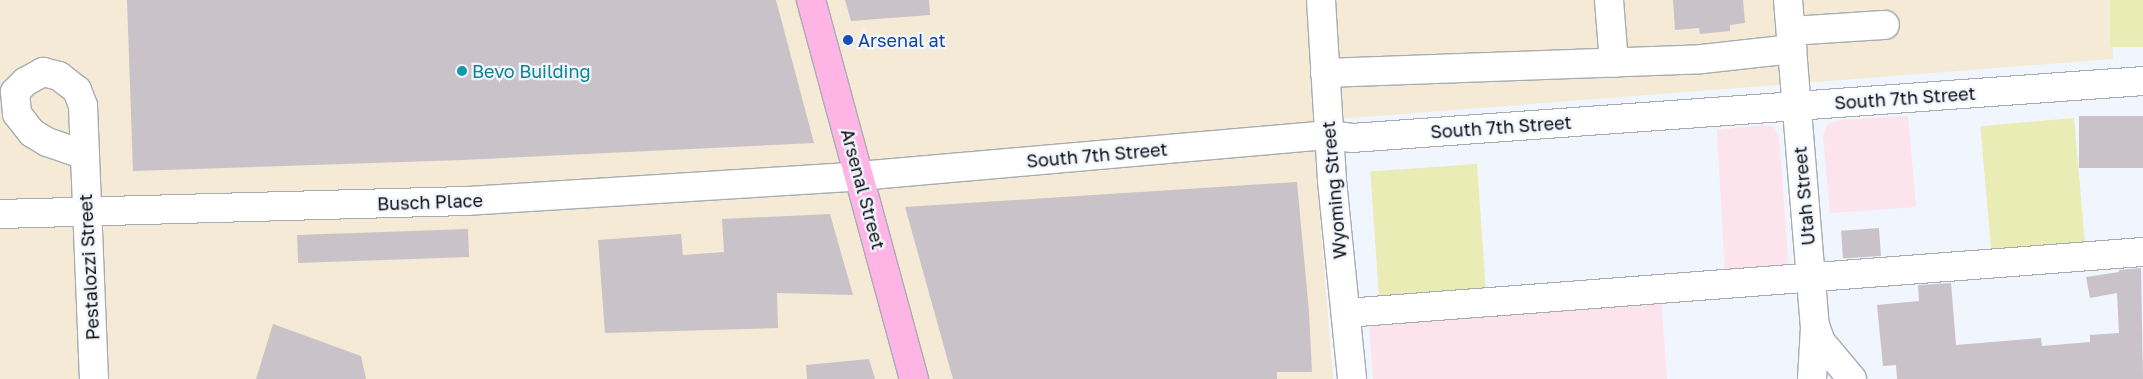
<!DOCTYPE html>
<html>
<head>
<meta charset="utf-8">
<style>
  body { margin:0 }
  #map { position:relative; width:2143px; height:379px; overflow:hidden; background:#f1f5fd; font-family:"Golos Text",sans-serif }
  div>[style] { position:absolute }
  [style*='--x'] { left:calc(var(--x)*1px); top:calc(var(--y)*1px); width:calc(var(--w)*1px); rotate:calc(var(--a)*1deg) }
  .commercial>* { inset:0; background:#fde3eb }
  .industrial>* { inset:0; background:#f5ead5 }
  .green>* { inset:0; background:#e9ecb4; transform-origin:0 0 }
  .building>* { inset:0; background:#c9c2c9; transform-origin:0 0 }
  .roads { filter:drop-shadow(1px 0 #a7acb3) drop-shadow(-1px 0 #a7acb3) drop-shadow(0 1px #a7acb3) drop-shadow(0 -1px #a7acb3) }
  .minor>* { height:28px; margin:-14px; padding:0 14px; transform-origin:14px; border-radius:14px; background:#fff }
  .major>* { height:28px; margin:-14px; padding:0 14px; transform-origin:14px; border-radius:14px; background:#feb5e6 }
  .dots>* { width:14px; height:14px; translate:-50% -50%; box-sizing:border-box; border:2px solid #f1f5fd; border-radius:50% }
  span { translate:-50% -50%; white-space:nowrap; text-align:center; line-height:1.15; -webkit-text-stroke:4.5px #f1f5fd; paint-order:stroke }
  .transit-label { font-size:18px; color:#164399 }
  .left { translate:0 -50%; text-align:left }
  .culture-label { font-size:18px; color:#0d838f }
  .street-label { font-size:18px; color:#0d0e11 }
</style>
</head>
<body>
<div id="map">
  <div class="commercial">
    <i style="clip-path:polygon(1908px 116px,1916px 207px,1830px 213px,1823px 136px,1828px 124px,1840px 120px)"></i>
    <i style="clip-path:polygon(1763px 125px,1774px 127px,1779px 137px,1789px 270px,1725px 274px,1717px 130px)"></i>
    <i style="clip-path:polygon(1661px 296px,1667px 379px,1373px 379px,1369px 320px)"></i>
  </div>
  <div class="industrial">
    <i style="clip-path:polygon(0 0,2112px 0,2113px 59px,1312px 121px,1333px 379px,0 379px)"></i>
  </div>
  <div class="green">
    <i style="left:2110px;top:0;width:33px;height:47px"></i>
    <i style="left:2074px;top:118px;width:131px;height:94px;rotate:85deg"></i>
    <i style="left:1477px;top:164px;width:133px;height:107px;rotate:86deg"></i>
  </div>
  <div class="building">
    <i style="clip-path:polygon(127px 0,776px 0,814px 143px,462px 160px,133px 171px)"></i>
    <i style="clip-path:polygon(845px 0,929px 0,930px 15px,851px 21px)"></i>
    <i style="clip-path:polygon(1673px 0,1743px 0,1745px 23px,1730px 25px,1730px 31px,1700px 34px,1699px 28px,1675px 30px)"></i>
    <i style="left:2143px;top:116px;width:52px;height:64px;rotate:90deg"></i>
    <i style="clip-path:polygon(1297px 182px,1309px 312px,1312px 372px,1277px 372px,1277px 379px,953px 379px,905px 207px)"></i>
    <i style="clip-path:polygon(830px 214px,853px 295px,777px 293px,778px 328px,605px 333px,598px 240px,681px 234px,683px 255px,724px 252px,722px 219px)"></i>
    <i style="left:1879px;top:228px;width:28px;height:38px;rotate:86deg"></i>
    <i style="left:468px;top:229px;width:28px;height:171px;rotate:88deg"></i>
    <i style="clip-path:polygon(2141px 268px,2143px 379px,1897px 379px,1896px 365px,1883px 366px,1877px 305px,1919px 301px,1918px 285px,1951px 283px,1956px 345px,2041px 338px,2042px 346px,2090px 342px,2090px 335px,2119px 333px,2117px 293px,2090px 298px,2086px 277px,2119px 272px,2119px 270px)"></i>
    <i style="clip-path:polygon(273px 324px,361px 356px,366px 379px,256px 379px)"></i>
    <i style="clip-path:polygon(869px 359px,875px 379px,807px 379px,806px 365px)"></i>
  </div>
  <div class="roads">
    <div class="minor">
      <i style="--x:1321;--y:0;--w:181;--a:86.5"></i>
      <i style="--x:1332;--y:181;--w:199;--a:84.2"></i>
      <i style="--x:1609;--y:0;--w:63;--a:85.5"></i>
      <i style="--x:1788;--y:0;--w:326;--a:85.3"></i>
      <i style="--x:1815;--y:325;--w:18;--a:71"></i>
      <i style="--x:1821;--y:342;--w:48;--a:50"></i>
      <i style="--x:1791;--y:31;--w:94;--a:-3.7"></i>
      <i style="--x:1325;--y:73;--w:377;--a:-2.1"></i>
      <i style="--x:1702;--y:59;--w:91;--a:-6.3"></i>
      <i style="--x:85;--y:155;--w:40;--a:-161.1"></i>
      <i style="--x:47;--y:142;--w:17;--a:-149"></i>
      <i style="--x:32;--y:133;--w:24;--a:-128"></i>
      <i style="--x:17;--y:114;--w:22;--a:-95"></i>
      <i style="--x:15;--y:92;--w:14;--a:-45"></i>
      <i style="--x:25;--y:82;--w:21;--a:-29"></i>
      <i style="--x:43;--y:72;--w:16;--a:14"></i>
      <i style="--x:59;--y:76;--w:23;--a:38"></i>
      <i style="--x:77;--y:90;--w:17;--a:69"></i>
      <i style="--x:83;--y:106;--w:273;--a:87.7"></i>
      <i style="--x:0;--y:214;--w:467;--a:-1.6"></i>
      <i style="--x:467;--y:201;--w:393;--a:-3.6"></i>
      <i style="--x:859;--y:176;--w:472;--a:-5"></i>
      <i style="--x:1329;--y:135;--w:23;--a:7"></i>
      <i style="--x:1352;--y:138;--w:793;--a:-4.12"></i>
      <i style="--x:1346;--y:313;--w:799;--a:-4.38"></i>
      <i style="--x:1812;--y:379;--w:52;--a:-86.7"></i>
    </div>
    <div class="major">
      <i style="--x:811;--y:0;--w:393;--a:74.8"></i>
    </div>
  </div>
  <div class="dots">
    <i style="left:848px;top:40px;background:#1a4fb4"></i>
    <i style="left:462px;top:71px;background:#0f9aa8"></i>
  </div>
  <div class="transit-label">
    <span class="left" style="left:858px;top:40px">Arsenal at</span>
  </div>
  <div class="culture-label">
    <span class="left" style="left:472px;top:71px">Bevo Building</span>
  </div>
  <div class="street-label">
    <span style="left:1905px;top:98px;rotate:-4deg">South 7th Street</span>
    <span style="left:1501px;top:127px;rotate:-4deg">South 7th Street</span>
    <span style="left:1097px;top:155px;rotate:-5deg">South 7th Street</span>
    <span style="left:863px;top:189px;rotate:75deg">Arsenal Street</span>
    <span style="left:1334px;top:190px;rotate:-95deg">Wyoming Street</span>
    <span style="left:1804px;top:196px;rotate:-95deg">Utah Street</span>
    <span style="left:430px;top:202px;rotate:-2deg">Busch Place</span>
    <span style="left:89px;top:267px;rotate:-93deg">Pestalozzi Street</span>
  </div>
</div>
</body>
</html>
